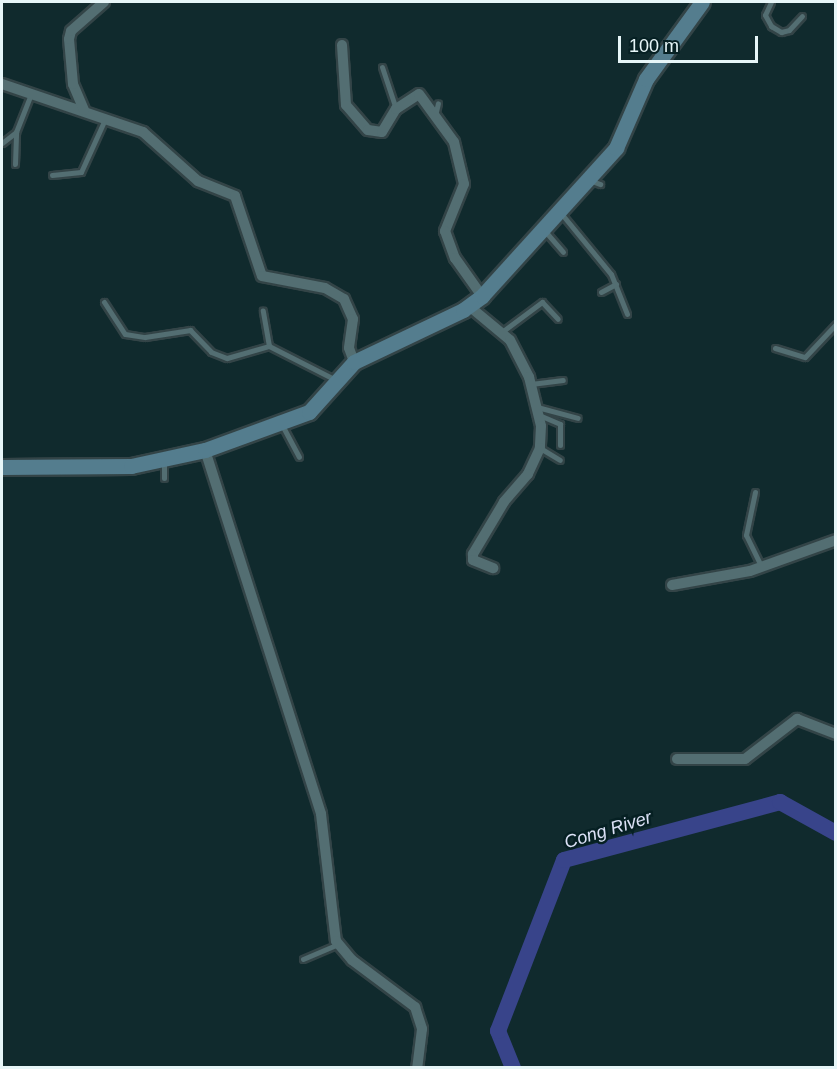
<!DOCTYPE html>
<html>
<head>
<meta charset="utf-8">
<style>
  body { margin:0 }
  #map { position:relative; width:837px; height:1069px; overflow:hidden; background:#102a2d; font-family:Arial,sans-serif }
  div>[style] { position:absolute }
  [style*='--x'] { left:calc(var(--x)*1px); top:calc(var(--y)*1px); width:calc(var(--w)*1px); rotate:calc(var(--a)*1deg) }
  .river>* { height:16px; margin:-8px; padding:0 8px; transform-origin:8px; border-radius:8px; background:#38448a }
  .roads { filter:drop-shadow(2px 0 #334447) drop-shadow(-2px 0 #334447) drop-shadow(0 2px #334447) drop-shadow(0 -2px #334447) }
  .service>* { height:5px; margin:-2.5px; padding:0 2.5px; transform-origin:2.5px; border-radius:2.5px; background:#536e72 }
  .minor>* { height:10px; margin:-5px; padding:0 5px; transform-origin:5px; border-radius:5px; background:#536e72 }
  .secondary>* { height:15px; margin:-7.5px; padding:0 7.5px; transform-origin:7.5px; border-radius:7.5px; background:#547d8e }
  span { translate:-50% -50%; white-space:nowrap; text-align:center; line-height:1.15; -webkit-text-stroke:5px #062023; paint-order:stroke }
  .water-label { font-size:18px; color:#dce2f7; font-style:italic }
  .frame { position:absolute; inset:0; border:3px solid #e7f6f8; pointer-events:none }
  .scale { position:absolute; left:618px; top:36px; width:140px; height:27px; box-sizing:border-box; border:3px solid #e7f6f8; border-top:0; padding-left:8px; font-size:18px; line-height:21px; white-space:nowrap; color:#e7f6f8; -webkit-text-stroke:4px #062023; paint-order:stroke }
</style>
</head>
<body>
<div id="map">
  <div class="river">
    <i style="--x:513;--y:1068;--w:40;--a:-112"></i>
    <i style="--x:498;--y:1031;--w:183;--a:-68.9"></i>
    <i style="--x:564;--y:860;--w:224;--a:-15"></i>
    <i style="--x:780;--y:802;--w:64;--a:29"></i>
  </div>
  <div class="roads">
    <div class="service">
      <i style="--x:771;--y:2;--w:14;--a:115"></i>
      <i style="--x:765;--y:15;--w:13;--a:61"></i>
      <i style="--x:771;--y:26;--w:12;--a:31"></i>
      <i style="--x:781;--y:32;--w:8;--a:-14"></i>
      <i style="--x:789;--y:30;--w:19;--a:-47"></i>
      <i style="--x:382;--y:67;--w:44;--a:71.6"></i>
      <i style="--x:435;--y:116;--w:13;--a:-77"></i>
      <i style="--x:2;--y:143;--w:18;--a:-38"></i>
      <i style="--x:16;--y:132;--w:41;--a:-68.5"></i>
      <i style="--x:15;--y:164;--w:32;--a:-88"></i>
      <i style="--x:52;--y:175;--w:29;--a:-6"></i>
      <i style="--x:81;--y:172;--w:58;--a:-65.6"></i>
      <i style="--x:589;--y:180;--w:12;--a:20"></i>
      <i style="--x:560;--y:212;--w:80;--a:50.6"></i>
      <i style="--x:611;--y:274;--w:43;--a:68.2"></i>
      <i style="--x:544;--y:230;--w:29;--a:49"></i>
      <i style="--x:601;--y:292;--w:17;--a:-28"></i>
      <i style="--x:104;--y:302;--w:38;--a:57"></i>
      <i style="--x:125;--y:334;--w:20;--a:9"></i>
      <i style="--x:145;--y:337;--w:46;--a:-8.8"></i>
      <i style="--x:190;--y:330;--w:30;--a:46"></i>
      <i style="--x:211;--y:352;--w:17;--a:21"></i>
      <i style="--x:227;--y:358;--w:44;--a:-15.9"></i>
      <i style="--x:269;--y:346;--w:36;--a:-100"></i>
      <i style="--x:503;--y:331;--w:49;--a:-36.6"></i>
      <i style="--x:542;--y:302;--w:23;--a:47"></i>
      <i style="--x:269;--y:346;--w:75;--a:26.9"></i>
      <i style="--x:775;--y:348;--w:31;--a:17"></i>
      <i style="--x:805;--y:357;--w:45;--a:-46.8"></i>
      <i style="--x:531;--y:384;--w:32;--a:-7"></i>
      <i style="--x:537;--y:407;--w:42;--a:15"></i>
      <i style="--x:539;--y:415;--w:23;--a:23"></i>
      <i style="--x:560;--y:424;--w:21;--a:90"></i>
      <i style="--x:282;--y:425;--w:36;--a:62"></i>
      <i style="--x:540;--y:448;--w:23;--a:31"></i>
      <i style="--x:164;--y:461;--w:17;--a:90"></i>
      <i style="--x:755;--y:492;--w:44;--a:101.8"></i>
      <i style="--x:746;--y:535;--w:34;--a:64"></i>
      <i style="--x:303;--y:959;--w:39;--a:-23"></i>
    </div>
    <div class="minor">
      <i style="--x:342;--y:45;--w:60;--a:86.2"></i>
      <i style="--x:346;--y:105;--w:33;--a:49"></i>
      <i style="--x:368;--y:130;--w:14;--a:8"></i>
      <i style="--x:382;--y:132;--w:27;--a:-59"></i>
      <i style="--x:396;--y:109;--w:27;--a:-33"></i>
      <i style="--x:419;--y:94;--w:59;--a:53.9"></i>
      <i style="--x:454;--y:142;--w:43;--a:76.6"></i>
      <i style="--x:464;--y:184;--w:51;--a:112"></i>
      <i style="--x:445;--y:231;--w:29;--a:70"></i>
      <i style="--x:455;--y:258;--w:47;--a:54.6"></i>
      <i style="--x:2;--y:84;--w:149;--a:18.8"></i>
      <i style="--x:143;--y:132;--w:74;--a:41.7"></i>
      <i style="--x:198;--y:181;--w:40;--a:22"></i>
      <i style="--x:235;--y:196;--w:84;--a:71.4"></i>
      <i style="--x:262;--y:276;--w:64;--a:10.8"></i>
      <i style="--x:325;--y:288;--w:22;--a:30"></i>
      <i style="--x:344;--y:299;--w:22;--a:66"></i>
      <i style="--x:353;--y:319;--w:29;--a:98"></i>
      <i style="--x:349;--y:348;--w:15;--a:70"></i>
      <i style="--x:84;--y:110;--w:28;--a:-113"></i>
      <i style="--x:73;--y:84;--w:45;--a:-95.1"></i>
      <i style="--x:69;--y:39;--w:8;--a:-76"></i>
      <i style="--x:71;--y:31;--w:44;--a:-41.3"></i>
      <i style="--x:469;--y:306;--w:53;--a:39.7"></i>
      <i style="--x:510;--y:340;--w:42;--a:62.8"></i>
      <i style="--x:529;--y:377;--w:50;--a:76.2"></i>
      <i style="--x:541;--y:426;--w:22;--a:93"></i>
      <i style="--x:540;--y:448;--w:29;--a:115"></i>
      <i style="--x:528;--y:474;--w:37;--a:131"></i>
      <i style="--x:504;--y:502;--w:61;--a:120.8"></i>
      <i style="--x:473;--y:554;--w:6;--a:90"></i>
      <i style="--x:473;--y:560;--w:22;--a:22"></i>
      <i style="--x:205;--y:450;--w:382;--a:72.3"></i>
      <i style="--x:321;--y:814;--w:128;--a:83.3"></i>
      <i style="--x:336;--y:941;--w:25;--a:50"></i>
      <i style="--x:352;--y:960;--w:79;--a:36.7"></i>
      <i style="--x:415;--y:1007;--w:23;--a:72"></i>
      <i style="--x:422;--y:1029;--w:39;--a:97"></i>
      <i style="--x:672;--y:585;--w:79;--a:-10.2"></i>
      <i style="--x:750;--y:571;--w:91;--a:-19.8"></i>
      <i style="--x:677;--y:759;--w:68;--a:0"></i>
      <i style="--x:745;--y:759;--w:66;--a:-37.6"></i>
      <i style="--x:797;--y:719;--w:42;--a:21"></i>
    </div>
    <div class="secondary">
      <i style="--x:2;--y:467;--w:129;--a:-0.4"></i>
      <i style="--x:131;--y:466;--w:76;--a:-12.2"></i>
      <i style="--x:205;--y:450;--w:111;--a:-20.1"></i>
      <i style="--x:309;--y:412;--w:67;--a:-48"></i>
      <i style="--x:354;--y:362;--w:121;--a:-25.5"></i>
      <i style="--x:463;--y:310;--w:24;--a:-36"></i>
      <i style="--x:482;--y:296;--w:200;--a:-47.8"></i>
      <i style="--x:616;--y:148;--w:75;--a:-66.5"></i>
      <i style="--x:646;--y:79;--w:95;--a:-54"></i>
    </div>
  </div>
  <div class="water-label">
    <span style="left:608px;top:830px;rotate:-17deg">Cong River</span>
  </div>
  <div class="frame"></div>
  <div class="scale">100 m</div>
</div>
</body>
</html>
